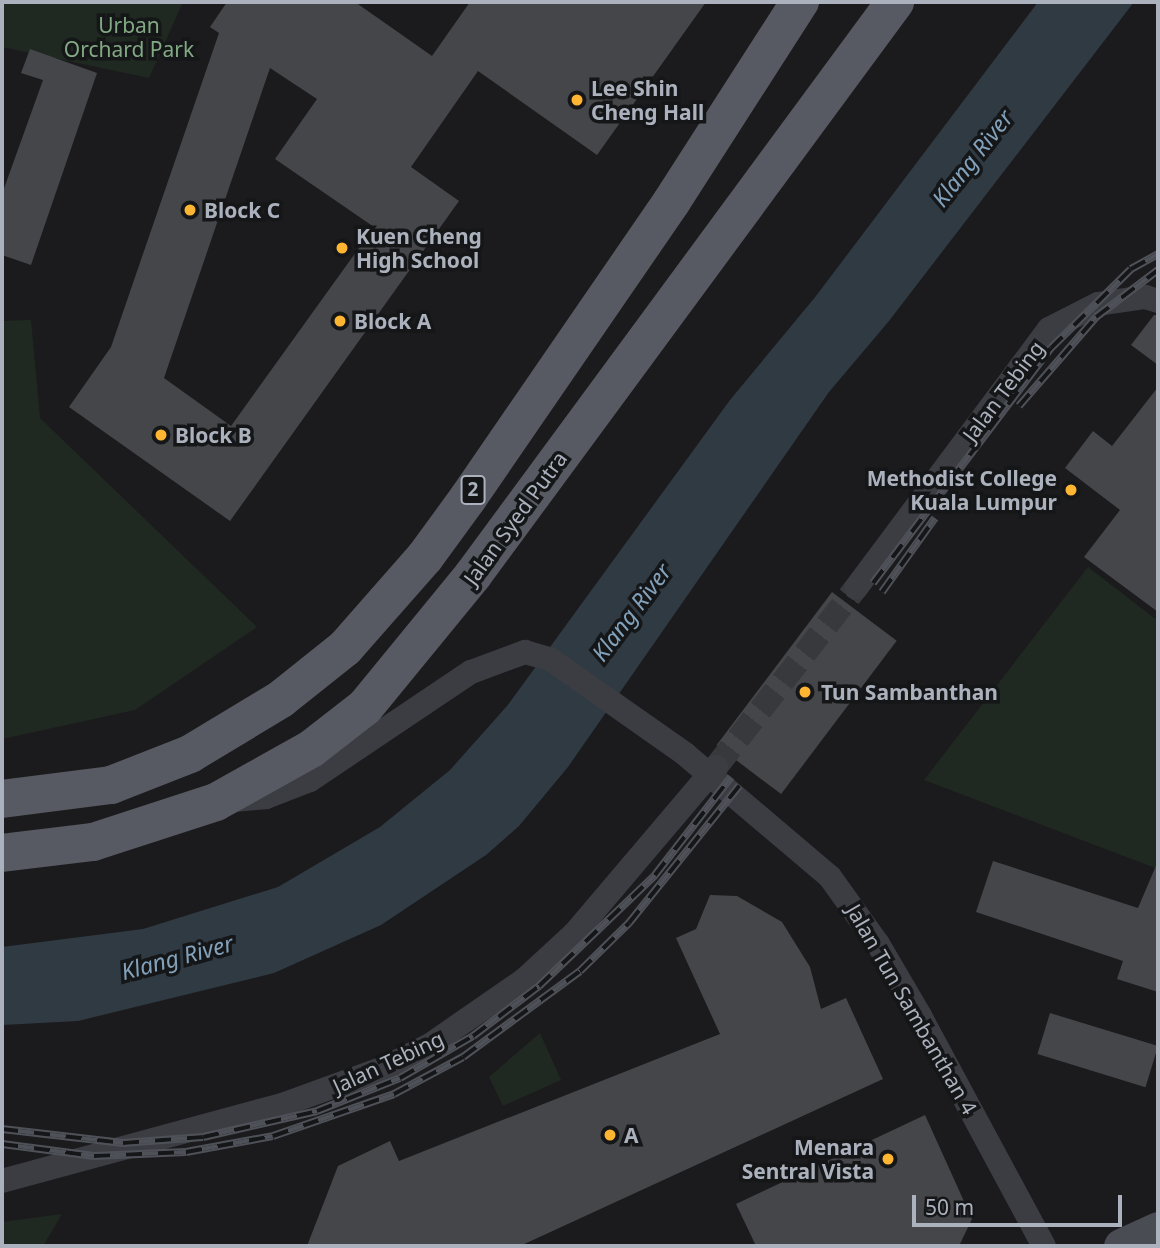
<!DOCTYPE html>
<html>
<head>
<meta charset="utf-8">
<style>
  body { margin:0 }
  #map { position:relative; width:1160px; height:1248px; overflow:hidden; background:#1b1b1d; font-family:"Noto Sans",sans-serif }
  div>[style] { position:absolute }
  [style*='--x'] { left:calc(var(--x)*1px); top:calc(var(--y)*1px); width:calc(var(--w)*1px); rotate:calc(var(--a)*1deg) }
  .green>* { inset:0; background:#202921 }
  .water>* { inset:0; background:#2f3a43 }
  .building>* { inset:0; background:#45464a; transform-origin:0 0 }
  .street-tunnel>* { height:24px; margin-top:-12px; transform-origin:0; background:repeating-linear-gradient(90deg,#38393d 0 24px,transparent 0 36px) }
  .street>* { height:24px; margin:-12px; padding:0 12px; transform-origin:12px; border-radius:12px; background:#3b3d43 }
  .secondary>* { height:35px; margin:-17.5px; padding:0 17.5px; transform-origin:17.5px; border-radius:17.5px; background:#494c53 }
  .primary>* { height:38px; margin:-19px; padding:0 19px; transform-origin:19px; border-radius:19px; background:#575a62 }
  .rail>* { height:8px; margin-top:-4px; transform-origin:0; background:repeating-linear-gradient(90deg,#151618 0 16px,#4e5158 0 32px); box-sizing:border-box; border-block:2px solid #4e5158 }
  .dots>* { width:19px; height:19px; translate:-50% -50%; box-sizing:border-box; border:4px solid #151618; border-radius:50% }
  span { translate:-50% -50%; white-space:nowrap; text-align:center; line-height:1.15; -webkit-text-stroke:7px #151618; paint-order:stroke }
  .shield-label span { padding:2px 5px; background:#151618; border:2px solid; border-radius:5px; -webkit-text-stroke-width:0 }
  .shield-label { font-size:19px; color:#acb2bd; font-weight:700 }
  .park-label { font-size:21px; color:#83a984 }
  .poi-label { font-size:21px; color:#acb2bd; font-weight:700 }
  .left { translate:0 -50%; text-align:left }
  .right { translate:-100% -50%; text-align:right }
  .street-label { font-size:21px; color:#acb2bd }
  .water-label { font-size:23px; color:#82a1ba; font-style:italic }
  .frame { position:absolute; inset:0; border:4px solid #acb2bd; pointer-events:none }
  .scale { position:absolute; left:912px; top:1195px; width:210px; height:32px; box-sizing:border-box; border:4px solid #acb2bd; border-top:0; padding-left:9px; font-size:21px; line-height:24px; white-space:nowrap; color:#acb2bd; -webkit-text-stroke:5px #151618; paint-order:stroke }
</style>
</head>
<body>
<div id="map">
  <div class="green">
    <i style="clip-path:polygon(2px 2px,183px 2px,149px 78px,2px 47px)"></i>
    <i style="clip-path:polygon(31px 320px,40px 418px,257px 627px,135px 710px,2px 739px,2px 321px)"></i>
    <i style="clip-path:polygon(1088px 567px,1158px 621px,1158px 869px,924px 780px)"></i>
    <i style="clip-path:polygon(540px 1033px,561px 1080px,503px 1106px,489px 1077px)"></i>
    <i style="clip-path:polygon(62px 1214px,43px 1246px,2px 1246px,2px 1222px)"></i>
  </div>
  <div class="water">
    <i style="clip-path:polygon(1038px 2px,1134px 2px,889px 321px,829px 392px,568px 767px,519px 826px,486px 855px,381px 925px,274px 973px,78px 1021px,2px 1025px,2px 947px,143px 929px,278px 887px,380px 827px,450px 770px,507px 706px,730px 400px,816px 296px)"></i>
  </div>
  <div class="building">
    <i style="clip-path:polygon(evenodd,227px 2px,355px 2px,432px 56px,470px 2px,706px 2px,597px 155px,478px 71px,411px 167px,459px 201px,230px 521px,69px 407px,111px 347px,219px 33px,210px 27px,227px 2px,270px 68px,317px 99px,275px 159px,374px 227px,231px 426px,164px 378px,270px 68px)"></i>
    <i style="clip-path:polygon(30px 49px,97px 73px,31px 265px,2px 255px,2px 194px,43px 80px,21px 73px)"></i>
    <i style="clip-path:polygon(1154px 315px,1158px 315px,1158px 365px,1131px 345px)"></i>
    <i style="clip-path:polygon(1158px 387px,1158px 612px,1084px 557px,1120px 510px,1065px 468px,1093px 431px,1112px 446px)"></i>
    <i style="left:832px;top:592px;width:81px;height:192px;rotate:37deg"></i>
    <i style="clip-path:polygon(993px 861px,1138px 908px,1158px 861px,1158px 992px,1117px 979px,1123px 961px,976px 912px)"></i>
    <i style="clip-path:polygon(710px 895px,737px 896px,782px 922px,810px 967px,821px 1009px,846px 998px,883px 1079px,520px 1246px,307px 1246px,338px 1166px,390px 1141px,399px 1161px,720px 1034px,676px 938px,696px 929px)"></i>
    <i style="left:1050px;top:1013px;width:113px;height:43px;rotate:17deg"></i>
    <i style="clip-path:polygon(925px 1115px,972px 1219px,959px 1246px,756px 1246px,736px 1204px)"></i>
  </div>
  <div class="street-tunnel">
    <i style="--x:716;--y:767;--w:227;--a:-52"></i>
  </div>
  <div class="street">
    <i style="--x:856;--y:588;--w:323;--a:-53.3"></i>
    <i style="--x:1049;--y:329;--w:55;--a:-27"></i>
    <i style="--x:1098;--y:304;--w:48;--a:-8.5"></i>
    <i style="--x:1145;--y:297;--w:14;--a:17"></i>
    <i style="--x:234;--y:800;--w:32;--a:-5"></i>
    <i style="--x:266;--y:797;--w:47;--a:-21.1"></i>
    <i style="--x:310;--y:780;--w:194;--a:-33.9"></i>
    <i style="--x:471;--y:672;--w:58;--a:-20.3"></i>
    <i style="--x:525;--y:652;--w:26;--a:16"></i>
    <i style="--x:550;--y:659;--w:165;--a:35.1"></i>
    <i style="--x:685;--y:754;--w:190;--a:40.3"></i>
    <i style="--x:830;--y:877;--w:82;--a:54.4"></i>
    <i style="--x:878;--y:944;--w:83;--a:59.7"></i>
    <i style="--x:920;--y:1016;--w:261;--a:61.7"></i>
    <i style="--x:2;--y:1181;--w:290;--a:-15.2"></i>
    <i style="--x:282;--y:1105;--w:109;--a:-19.9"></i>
    <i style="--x:384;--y:1068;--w:51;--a:-26.6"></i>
    <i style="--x:430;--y:1045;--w:114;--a:-34.7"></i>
    <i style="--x:524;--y:980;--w:69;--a:-42.7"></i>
    <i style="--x:575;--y:933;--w:218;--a:-49.7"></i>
  </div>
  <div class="secondary">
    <i style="--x:1121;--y:1246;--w:41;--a:-24.7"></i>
  </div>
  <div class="primary">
    <i style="--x:2;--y:799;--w:110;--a:-7.3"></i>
    <i style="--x:111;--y:785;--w:85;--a:-21.4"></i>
    <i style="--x:190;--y:754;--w:106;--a:-31.1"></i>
    <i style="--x:281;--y:699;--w:82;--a:-38.6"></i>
    <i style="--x:345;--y:648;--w:121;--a:-48.7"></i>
    <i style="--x:425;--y:557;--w:73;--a:-53.9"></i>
    <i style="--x:468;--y:498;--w:360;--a:-55.5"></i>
    <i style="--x:672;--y:201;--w:237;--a:-57.3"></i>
    <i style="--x:2;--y:853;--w:92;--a:-6.9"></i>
    <i style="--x:93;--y:842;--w:129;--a:-18"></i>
    <i style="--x:216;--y:802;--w:109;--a:-29.2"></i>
    <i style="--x:311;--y:749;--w:68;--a:-37.9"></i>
    <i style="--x:365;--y:707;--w:171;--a:-50.7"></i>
    <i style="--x:473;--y:575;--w:712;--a:-53.63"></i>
  </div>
  <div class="rail">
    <i style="--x:1019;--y:406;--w:118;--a:-49.1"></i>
    <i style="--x:1096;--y:317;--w:78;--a:-37.2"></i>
    <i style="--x:873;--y:583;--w:295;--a:-52.9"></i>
    <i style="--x:1051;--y:348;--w:112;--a:-44.6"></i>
    <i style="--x:1131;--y:269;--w:31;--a:-29"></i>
    <i style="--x:882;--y:592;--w:91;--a:-54.4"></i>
    <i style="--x:2;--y:1129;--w:122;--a:6.6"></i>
    <i style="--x:123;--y:1143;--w:80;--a:-4.3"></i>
    <i style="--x:203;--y:1137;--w:117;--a:-12.8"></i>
    <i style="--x:317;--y:1111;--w:89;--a:-21.7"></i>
    <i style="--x:400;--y:1078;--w:84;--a:-29.9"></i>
    <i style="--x:473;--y:1036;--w:83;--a:-37.1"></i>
    <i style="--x:539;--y:986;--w:161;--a:-43.7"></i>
    <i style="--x:655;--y:875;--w:124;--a:-52.2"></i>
    <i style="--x:2;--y:1144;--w:93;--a:7.4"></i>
    <i style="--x:94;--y:1156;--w:92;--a:-2.5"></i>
    <i style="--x:186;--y:1152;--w:88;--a:-10.4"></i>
    <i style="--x:273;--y:1136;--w:128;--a:-19.1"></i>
    <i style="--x:394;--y:1094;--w:78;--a:-28.2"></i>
    <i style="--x:463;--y:1057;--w:145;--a:-36.3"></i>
    <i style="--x:580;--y:971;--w:69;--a:-44.4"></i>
    <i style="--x:629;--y:923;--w:176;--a:-51.2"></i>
  </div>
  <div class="dots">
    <i style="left:577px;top:100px;background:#feb532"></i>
    <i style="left:190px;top:210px;background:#feb532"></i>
    <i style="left:342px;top:248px;background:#feb532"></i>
    <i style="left:340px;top:321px;background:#feb532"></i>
    <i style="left:161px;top:435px;background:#feb532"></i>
    <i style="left:1071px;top:490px;background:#feb532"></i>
    <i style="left:805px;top:692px;background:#feb532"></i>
    <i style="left:610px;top:1135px;background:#feb532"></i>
    <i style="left:888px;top:1159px;background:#feb532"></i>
  </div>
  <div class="shield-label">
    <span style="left:473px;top:490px">2</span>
  </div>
  <div class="park-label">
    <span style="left:129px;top:37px">Urban<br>Orchard Park</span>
  </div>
  <div class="poi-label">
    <span class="left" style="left:591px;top:100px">Lee Shin<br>Cheng Hall</span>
    <span class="left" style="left:204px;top:210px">Block C</span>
    <span class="left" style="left:356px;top:248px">Kuen Cheng<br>High School</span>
    <span class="left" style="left:354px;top:321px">Block A</span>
    <span class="left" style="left:175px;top:435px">Block B</span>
    <span class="right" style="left:1057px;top:490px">Methodist College<br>Kuala Lumpur</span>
    <span class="left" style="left:821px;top:692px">Tun Sambanthan</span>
    <span class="left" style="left:624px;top:1135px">A</span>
    <span class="right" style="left:874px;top:1159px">Menara<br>Sentral Vista</span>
  </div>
  <div class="street-label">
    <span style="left:1003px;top:391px;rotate:-53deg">Jalan Tebing</span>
    <span style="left:515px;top:518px;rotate:-54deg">Jalan Syed Putra</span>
    <span style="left:912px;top:1009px;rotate:60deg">Jalan Tun Sambanthan 4</span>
    <span style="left:388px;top:1062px;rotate:-25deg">Jalan Tebing</span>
  </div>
  <div class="water-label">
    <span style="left:972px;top:158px;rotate:-52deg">Klang River</span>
    <span style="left:631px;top:612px;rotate:-53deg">Klang River</span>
    <span style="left:177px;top:957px;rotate:-15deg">Klang River</span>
  </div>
  <div class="frame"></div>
  <div class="scale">50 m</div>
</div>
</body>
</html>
